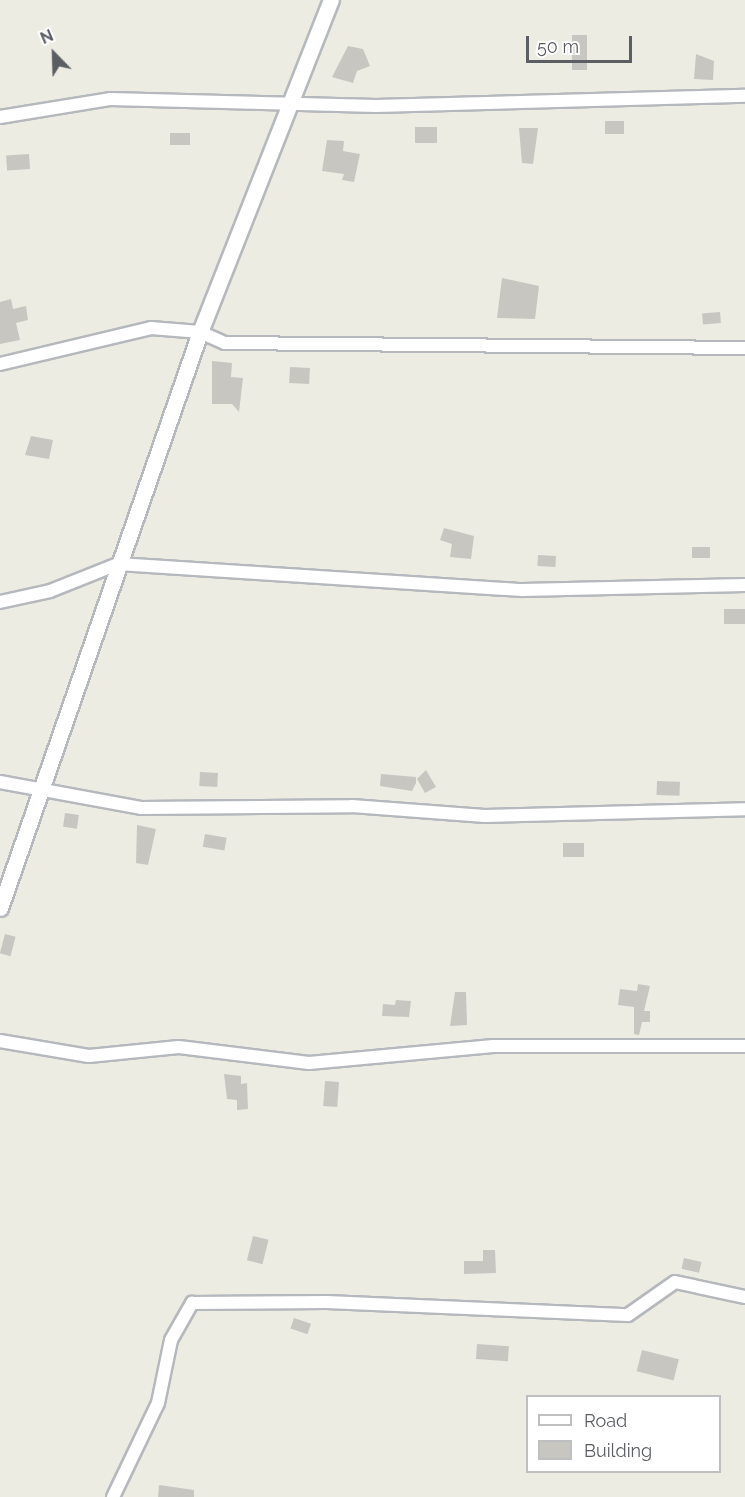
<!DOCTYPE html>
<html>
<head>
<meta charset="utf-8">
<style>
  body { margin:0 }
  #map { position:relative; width:745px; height:1497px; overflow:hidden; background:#edece3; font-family:Raleway,sans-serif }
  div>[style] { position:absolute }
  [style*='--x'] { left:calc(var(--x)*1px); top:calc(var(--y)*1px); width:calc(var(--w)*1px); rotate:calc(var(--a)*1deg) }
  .building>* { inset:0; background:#c8c6c0; transform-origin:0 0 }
  .roads { filter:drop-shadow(2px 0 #b5b8bc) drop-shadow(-2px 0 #b5b8bc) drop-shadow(0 2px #b5b8bc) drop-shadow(0 -2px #b5b8bc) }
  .minor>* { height:12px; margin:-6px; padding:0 6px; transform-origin:6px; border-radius:6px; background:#fff }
  .tertiary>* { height:15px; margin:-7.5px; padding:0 7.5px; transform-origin:7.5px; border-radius:7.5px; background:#fff }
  span { translate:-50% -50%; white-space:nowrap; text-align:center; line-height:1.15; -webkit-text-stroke:6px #fff; paint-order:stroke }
  .legend { position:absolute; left:526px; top:1395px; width:195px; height:78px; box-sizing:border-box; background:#fff; border:2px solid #bdbfc0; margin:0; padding:8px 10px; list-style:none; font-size:18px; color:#5b5e62 }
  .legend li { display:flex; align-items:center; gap:12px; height:30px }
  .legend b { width:30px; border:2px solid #bdbfc0 }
  .north { position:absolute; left:24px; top:24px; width:60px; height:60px; -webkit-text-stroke:4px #fff; paint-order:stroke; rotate:337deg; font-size:16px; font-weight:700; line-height:24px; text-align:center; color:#5b5e62 }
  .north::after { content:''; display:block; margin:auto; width:21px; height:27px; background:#5b5e62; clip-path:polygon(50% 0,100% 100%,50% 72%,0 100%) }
  .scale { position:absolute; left:526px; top:36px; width:106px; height:27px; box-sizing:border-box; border:3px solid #5b5e62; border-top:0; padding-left:8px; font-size:18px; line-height:21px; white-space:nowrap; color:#5b5e62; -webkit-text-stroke:4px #fff; paint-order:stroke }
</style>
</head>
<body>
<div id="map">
  <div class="building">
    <i style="left:572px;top:35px;width:15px;height:35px"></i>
    <i style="clip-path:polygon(348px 46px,363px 49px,370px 66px,357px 71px,353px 83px,332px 77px)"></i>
    <i style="clip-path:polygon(696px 54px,714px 61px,713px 80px,694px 79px)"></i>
    <i style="left:605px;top:121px;width:19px;height:13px"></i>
    <i style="left:415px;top:127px;width:22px;height:16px"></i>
    <i style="clip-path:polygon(519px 128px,538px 128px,533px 164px,522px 163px)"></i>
    <i style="left:170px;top:133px;width:20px;height:12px"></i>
    <i style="clip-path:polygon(327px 140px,344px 141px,343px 151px,360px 154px,354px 182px,342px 180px,344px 174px,322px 171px)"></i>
    <i style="left:29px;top:154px;width:15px;height:23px;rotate:86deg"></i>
    <i style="clip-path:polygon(502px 278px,539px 286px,535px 319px,497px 318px)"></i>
    <i style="clip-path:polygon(11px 299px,13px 309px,26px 306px,28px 320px,16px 323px,20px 340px,0 344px,0 302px)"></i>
    <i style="left:720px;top:312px;width:11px;height:18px;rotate:85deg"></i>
    <i style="clip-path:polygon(212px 361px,232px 363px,231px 377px,243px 378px,239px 412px,232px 404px,212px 404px)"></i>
    <i style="left:290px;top:367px;width:20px;height:16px;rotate:3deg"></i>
    <i style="clip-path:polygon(31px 436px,53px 440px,49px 459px,25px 455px)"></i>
    <i style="clip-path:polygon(444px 528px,474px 536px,471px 559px,450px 557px,452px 544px,440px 540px)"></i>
    <i style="left:710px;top:547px;width:11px;height:18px;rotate:90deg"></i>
    <i style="left:538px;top:555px;width:18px;height:11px;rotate:3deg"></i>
    <i style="left:745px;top:609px;width:15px;height:21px;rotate:90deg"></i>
    <i style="clip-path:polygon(426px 770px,436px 787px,425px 793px,417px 779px)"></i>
    <i style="left:200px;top:772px;width:18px;height:14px;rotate:3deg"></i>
    <i style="clip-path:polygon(381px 774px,416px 777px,416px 783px,412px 791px,380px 786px)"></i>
    <i style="left:657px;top:781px;width:23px;height:14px;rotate:2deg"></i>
    <i style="left:65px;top:813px;width:14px;height:14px;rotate:8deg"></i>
    <i style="clip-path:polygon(137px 825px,156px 829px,148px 865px,136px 863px)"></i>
    <i style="left:205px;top:834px;width:22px;height:13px;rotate:10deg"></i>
    <i style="left:563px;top:843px;width:21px;height:14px"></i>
    <i style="left:5px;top:934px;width:11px;height:20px;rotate:15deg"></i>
    <i style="clip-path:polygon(638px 984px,650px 986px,644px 1011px,650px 1011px,650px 1022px,642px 1022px,639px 1035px,634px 1034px,634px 1007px,618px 1005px,620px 989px,637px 991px)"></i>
    <i style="clip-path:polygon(455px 992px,466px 992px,467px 1025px,450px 1026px)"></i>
    <i style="clip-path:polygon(396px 1000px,411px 1001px,409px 1017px,382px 1016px,383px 1004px,395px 1005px)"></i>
    <i style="clip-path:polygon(224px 1074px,241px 1076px,241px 1084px,247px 1083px,248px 1109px,237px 1110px,237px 1100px,227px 1099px)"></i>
    <i style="left:325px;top:1081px;width:14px;height:25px;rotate:4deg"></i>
    <i style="left:253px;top:1236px;width:16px;height:25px;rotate:14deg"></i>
    <i style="clip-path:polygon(483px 1250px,495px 1250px,496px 1273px,464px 1274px,464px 1261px,483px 1261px)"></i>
    <i style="left:684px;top:1258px;width:18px;height:11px;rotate:13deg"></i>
    <i style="left:294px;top:1318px;width:18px;height:11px;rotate:19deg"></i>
    <i style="left:477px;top:1344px;width:32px;height:15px;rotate:4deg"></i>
    <i style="left:642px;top:1350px;width:38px;height:22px;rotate:14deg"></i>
    <i style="clip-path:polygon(159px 1485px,194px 1490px,194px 1497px,158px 1497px)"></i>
  </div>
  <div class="roads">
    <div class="minor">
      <i style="--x:0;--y:117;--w:111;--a:-9.3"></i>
      <i style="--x:110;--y:99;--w:266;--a:1.5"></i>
      <i style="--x:376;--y:106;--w:369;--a:-1.6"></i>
      <i style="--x:0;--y:364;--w:155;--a:-13.4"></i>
      <i style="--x:151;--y:328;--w:49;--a:4.7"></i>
      <i style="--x:200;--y:332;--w:27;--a:24"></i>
      <i style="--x:225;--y:343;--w:520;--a:0.55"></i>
      <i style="--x:0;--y:602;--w:51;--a:-12.4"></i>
      <i style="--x:50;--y:591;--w:73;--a:-21.7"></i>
      <i style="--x:118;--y:564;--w:405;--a:3.7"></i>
      <i style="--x:522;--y:590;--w:223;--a:-1.3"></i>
      <i style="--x:0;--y:782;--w:143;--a:10.4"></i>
      <i style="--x:141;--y:808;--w:211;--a:-0.5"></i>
      <i style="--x:352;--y:806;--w:133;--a:4.3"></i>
      <i style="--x:485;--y:816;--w:260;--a:-1.5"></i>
      <i style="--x:0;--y:1041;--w:90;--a:9.6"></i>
      <i style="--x:89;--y:1056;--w:90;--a:-5.7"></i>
      <i style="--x:179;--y:1047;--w:131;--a:7"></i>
      <i style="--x:309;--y:1063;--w:185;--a:-5.3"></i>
      <i style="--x:493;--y:1046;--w:252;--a:0"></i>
      <i style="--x:113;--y:1497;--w:104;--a:-64.4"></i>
      <i style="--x:158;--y:1403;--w:64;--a:-78.3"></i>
      <i style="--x:171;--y:1340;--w:43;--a:-60.4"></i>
      <i style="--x:192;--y:1303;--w:135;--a:-0.4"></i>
      <i style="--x:327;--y:1302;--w:301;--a:2.5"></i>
      <i style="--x:628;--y:1315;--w:57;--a:-35.1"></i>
      <i style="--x:675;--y:1282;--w:72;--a:12.1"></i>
    </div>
    <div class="tertiary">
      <i style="--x:0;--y:908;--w:610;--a:-70.85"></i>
      <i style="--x:200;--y:332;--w:357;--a:-68.5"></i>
    </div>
  </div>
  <ul class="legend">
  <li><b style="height:8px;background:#fff"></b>Road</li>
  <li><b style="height:16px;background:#c8c6c0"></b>Building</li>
  </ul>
  <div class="north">N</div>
  <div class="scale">50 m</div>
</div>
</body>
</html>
